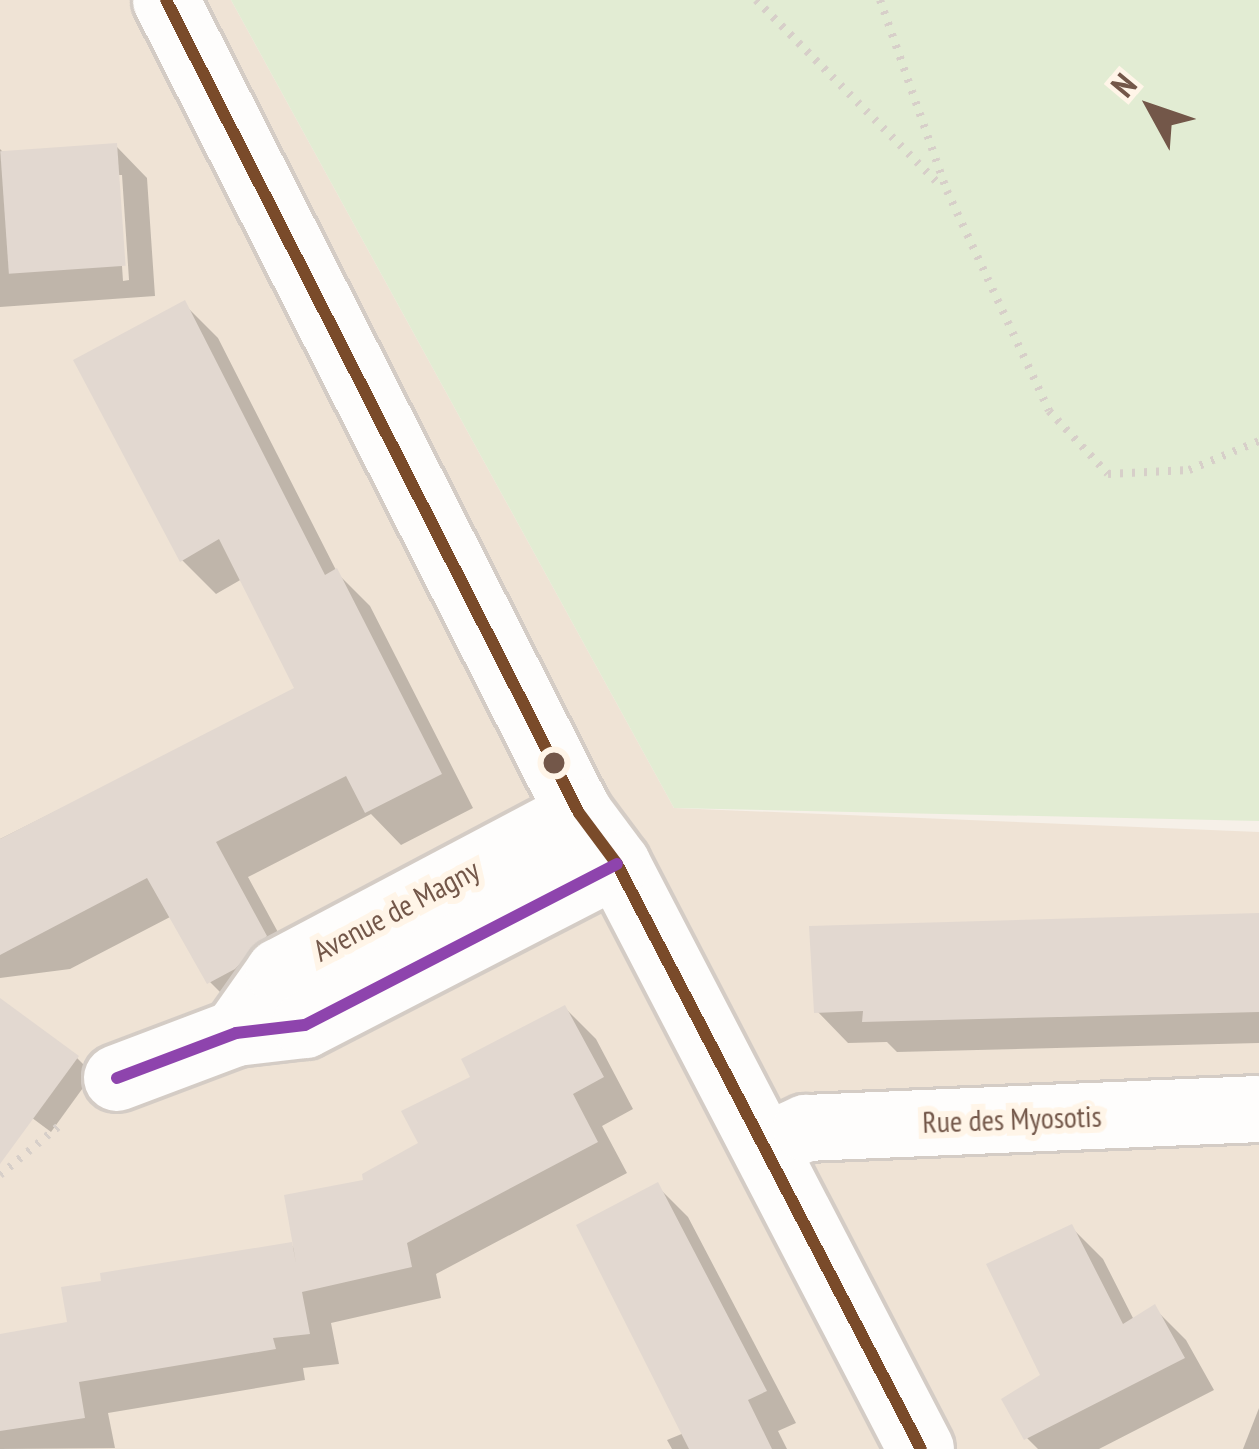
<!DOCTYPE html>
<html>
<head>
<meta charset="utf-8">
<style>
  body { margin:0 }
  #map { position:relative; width:1259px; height:1449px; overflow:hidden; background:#f6f0e8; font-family:"PT Sans Narrow",sans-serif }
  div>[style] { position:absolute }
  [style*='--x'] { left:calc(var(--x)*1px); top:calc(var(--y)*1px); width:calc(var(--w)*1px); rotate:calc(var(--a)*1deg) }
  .residential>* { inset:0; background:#efe3d5 }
  .green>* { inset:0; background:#e2ecd3 }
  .shadow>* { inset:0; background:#0003 }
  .building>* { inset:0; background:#e2d8d0; transform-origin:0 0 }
  .path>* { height:8px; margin-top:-4px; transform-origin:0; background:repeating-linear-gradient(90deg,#d7cfc9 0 3px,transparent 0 12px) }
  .roads { filter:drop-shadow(3px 0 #d4ccc5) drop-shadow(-3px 0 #d4ccc5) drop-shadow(0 3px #d4ccc5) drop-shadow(0 -3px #d4ccc5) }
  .minor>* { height:66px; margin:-33px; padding:0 33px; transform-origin:33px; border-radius:33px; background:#fefdfc }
  .bus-1>* { height:12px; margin:-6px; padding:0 6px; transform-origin:6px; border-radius:6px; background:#7a4b2a }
  .bus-2>* { height:12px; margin:-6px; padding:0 6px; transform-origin:6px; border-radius:6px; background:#8e44ad }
  .dots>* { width:33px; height:33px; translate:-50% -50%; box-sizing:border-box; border:6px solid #fff5e8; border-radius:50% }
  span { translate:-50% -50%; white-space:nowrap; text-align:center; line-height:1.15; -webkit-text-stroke:12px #fff5e8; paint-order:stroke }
  .street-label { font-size:30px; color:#735749 }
  .north { position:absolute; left:1091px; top:48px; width:120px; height:120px; -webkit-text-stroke:9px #fff5e8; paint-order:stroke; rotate:310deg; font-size:33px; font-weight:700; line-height:48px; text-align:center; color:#735749 }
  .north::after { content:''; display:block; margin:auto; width:42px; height:54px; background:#735749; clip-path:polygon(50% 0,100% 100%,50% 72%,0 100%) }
</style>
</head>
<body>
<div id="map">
  <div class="residential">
    <i style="clip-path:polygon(0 0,231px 0,674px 808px,1259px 832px,1259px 1449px,0 1449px)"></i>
  </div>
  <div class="green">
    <i style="clip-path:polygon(231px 0,1259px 0,1259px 821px,674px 808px)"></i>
  </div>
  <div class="shadow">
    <i style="clip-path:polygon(evenodd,116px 146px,147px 178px,155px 296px,0 307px,0 149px,5px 154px,116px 146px,116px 175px,122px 175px,129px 280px,123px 281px,116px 175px)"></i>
    <i style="clip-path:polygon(184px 304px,218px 338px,338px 574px,370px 606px,473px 808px,401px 845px,371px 814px,248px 877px,299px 971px,244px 1016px,210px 982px,172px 916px,70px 969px,0 978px,0 839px,298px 690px,242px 579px,216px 594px,182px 560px)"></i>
    <i style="clip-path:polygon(1259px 916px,1259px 1043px,897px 1052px,887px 1042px,848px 1043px,817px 1011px)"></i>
    <i style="clip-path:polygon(565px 1008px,596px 1039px,633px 1109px,602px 1126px,627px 1173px,436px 1274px,441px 1298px,331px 1323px,339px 1364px,303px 1368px,305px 1380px,108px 1413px,115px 1448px,0 1449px,0 1337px,71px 1324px,291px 1245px,297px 1251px,367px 1183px,422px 1144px,475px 1078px)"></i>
    <i style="clip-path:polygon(0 1026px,77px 1058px,93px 1074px,51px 1132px,0 1094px)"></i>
    <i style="clip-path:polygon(657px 1186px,688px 1217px,796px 1423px,778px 1431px,787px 1449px,672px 1449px,667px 1440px,684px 1433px)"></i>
    <i style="clip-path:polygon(1071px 1227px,1103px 1259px,1134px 1320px,1154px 1308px,1186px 1340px,1214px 1390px,1099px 1449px,1038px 1449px,1027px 1438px)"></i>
    <i style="clip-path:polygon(1259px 1408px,1259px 1449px,1243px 1449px)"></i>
  </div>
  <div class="building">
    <i style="left:117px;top:143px;width:123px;height:117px;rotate:86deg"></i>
    <i style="clip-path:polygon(185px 300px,325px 575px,337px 568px,442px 774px,365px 813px,346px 776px,216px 842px,267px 936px,235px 969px,207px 984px,147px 878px,0 955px,0 839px,294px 688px,219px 539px,180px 562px,73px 360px)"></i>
    <i style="clip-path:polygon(1259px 913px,1259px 1012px,862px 1022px,863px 1011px,814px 1013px,809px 926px)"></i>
    <i style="clip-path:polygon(0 998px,79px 1056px,0 1164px)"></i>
    <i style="clip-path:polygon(565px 1005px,604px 1077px,573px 1094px,598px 1142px,407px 1243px,412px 1267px,302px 1292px,310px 1334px,273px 1338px,276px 1349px,79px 1382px,85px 1418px,0 1431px,0 1334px,67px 1322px,61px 1287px,101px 1281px,100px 1273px,292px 1242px,296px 1263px,284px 1195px,363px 1180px,362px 1174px,418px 1143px,401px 1111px,470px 1077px,461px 1059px)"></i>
    <i style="clip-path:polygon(658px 1182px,767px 1391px,748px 1400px,772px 1449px,689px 1449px,576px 1225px)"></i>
    <i style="clip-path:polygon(1072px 1224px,1123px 1324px,1155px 1304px,1185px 1358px,1024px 1440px,1001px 1399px,1040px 1375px,986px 1264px)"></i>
  </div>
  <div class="path">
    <i style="--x:756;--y:0;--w:262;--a:45.2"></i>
    <i style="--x:880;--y:0;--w:202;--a:70.7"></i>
    <i style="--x:947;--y:191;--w:242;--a:65.1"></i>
    <i style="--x:1049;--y:411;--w:86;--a:46.9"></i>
    <i style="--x:1108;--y:474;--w:81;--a:-2.8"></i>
    <i style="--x:1189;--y:470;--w:76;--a:-22.5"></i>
    <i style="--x:0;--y:1175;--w:78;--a:-39.8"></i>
  </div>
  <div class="roads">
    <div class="minor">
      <i style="--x:166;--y:0;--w:912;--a:63.07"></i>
      <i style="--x:579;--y:813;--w:64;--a:53.3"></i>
      <i style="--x:617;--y:864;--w:659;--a:62.54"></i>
      <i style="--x:236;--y:1033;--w:75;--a:-54.8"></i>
      <i style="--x:279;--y:972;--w:340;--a:-27.9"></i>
      <i style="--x:117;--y:1078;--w:127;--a:-20.7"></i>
      <i style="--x:236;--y:1033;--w:69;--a:-6.6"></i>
      <i style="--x:305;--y:1025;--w:351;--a:-27.3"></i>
      <i style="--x:768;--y:1145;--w:42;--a:-24.1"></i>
      <i style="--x:806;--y:1128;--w:453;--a:-2.4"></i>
    </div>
  </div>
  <div class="bus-1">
    <i style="--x:166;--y:0;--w:912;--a:63.07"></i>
    <i style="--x:579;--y:813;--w:64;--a:53.3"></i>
    <i style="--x:617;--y:864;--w:659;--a:62.54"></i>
  </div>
  <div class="bus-2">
    <i style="--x:117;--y:1078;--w:127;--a:-20.7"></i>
    <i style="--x:236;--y:1033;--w:69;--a:-6.6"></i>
    <i style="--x:305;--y:1025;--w:351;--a:-27.3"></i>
  </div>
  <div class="dots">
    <i style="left:554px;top:763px;background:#735749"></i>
  </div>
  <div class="street-label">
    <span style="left:396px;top:910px;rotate:-28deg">Avenue de Magny</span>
    <span style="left:1012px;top:1119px;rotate:-2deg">Rue des Myosotis</span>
  </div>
  <div class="north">N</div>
</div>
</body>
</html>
